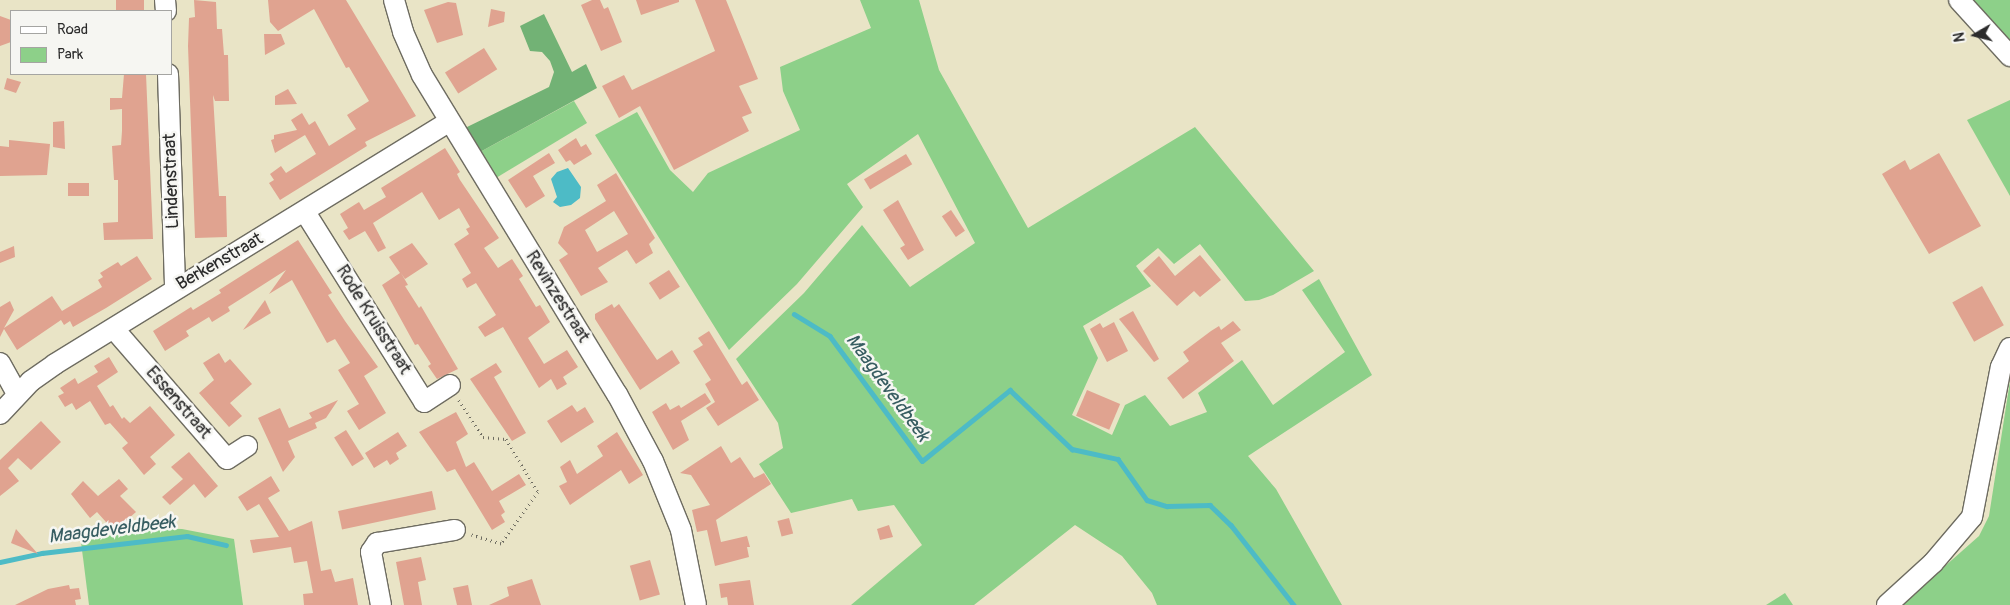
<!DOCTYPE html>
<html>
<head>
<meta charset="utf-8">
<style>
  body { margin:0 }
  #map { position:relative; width:2010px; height:605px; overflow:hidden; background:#e9e4c6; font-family:Pangolin,sans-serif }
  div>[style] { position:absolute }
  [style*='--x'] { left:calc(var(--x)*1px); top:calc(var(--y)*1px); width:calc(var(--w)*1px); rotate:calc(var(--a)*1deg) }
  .green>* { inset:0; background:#8dd089 }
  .forest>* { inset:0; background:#72b275 }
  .water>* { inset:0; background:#4dbbc6 }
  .stream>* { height:4.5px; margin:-2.25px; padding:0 2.25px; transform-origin:2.25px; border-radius:2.25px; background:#4dbbc6 }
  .building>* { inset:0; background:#e0a390; transform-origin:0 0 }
  .path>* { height:2.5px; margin-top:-1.25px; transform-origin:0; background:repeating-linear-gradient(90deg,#6e6c61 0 1px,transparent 0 5px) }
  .roads { filter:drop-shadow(1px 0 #6e6c61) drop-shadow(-1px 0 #6e6c61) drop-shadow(0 1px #6e6c61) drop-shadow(0 -1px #6e6c61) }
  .minor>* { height:20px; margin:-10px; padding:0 10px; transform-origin:10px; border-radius:10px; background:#fff }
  span { translate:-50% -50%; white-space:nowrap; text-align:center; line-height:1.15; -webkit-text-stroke:5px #f6f6f2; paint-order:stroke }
  .street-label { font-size:18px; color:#2b2b2b }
  .water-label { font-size:19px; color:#375d61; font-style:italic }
  .legend { position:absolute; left:10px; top:10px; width:162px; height:65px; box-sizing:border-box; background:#f6f6f2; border:1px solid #a5a5a2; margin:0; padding:6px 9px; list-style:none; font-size:15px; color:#2b2b2b }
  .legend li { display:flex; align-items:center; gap:10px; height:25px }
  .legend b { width:25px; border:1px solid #a5a5a2 }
  .north { position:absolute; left:1950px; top:10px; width:50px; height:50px; -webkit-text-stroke:4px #f6f6f2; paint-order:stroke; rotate:262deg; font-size:14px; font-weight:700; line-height:20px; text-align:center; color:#2b2b2b }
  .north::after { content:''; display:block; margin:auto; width:18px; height:22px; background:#2b2b2b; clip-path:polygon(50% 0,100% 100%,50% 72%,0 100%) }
</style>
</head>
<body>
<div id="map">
  <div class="green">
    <i style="clip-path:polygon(860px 0,919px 0,939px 70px,1028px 228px,1195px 127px,1314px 271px,1273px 295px,1259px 300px,1245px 301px,1200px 244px,1174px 264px,1158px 248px,1136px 266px,1151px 286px,1083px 326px,1098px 358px,1072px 415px,1112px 435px,1125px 405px,1145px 395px,1170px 426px,1207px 412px,1198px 393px,1242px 360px,1273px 405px,1345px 352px,1302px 290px,1319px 279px,1372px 375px,1248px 456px,1276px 489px,1342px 605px,1157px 605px,1152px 593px,1122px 556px,1075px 525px,974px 605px,851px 605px,922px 545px,894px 505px,858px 511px,852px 499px,791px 513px,759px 464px,783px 448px,778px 423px,736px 359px,804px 293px,862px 225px,910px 287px,975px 243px,918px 134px,847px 184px,863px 207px,797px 284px,729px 350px,595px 135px,637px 112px,670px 170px,693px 192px,708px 173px,800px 130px,783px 91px,780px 67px,871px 28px)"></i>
    <i style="clip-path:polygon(1970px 0,2010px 0,2010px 44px)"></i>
    <i style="clip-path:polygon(2010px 100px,2010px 196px,1967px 120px)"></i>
    <i style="clip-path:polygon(574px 101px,587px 123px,496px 178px,480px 152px)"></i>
    <i style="clip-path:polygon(2010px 381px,2010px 605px,1901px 605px,1979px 536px,1989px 516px)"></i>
    <i style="clip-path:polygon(140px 528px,182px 529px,234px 539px,243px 605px,89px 605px,81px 542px)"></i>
    <i style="clip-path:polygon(1785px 593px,1793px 605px,1766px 605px)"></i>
  </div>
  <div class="forest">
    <i style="clip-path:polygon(544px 14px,572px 72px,586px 64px,597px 88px,480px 152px,465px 128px,549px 87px,554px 72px,550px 61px,542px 52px,530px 51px,520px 26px)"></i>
  </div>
  <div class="water">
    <i style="clip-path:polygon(568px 168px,581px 187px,580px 198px,571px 205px,560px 207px,553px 202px,557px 197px,551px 179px,557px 172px)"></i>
  </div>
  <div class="stream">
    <i style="--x:794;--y:314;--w:42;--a:31.4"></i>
    <i style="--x:830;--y:336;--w:155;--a:53.6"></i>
    <i style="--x:922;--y:461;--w:113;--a:-38.9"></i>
    <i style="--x:1010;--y:390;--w:86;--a:43.6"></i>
    <i style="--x:1072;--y:449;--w:47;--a:12.3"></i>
    <i style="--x:1118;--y:459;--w:50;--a:54.7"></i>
    <i style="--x:1147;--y:500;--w:21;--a:17"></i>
    <i style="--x:1167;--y:506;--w:43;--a:-1.3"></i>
    <i style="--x:1210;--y:505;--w:29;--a:44"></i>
    <i style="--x:1231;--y:525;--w:102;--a:51.8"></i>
    <i style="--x:0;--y:562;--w:43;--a:-12.1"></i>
    <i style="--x:42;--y:553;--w:146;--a:-6.7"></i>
    <i style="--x:187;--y:536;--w:40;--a:13"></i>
  </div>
  <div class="building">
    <i style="left:116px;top:0;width:28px;height:11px"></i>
    <i style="clip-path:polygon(194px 0,216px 2px,217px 29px,222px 29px,224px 55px,228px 55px,229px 101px,215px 101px,213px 95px,219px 196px,226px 196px,227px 237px,195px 238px,188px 46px,189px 18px,195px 17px)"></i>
    <i style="clip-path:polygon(268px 0,346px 0,416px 116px,365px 142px,367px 146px,280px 200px,269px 183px,274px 180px,270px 174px,281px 166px,286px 173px,316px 154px,305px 135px,275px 153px,271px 140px,274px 139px,274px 135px,297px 130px,291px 120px,302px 113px,309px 125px,315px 121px,329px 146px,356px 129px,347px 115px,369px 101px,349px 67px,346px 68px,314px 9px,278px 31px,270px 22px)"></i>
    <i style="clip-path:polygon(592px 0,600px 0,604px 9px,608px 7px,622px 42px,601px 51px,581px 5px)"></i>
    <i style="clip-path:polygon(636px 0,679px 0,679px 2px,641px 15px)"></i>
    <i style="clip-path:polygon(695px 0,726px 0,758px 79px,739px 86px,752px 113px,742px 117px,749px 131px,674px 170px,640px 106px,619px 118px,602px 86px,624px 75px,632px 90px,715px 51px)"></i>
    <i style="clip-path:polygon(448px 2px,456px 3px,463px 35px,437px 43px,424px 10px)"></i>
    <i style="clip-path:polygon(491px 9px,505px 12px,504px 22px,488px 27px)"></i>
    <i style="clip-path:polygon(0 16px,11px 20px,11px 42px,0 46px)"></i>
    <i style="clip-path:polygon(264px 34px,281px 34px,285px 44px,265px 55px)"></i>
    <i style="left:484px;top:48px;width:25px;height:46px;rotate:58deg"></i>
    <i style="clip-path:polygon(124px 74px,146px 74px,153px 239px,104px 240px,103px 223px,118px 222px,118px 180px,114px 180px,112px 146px,121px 145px,122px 131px,122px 109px,110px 110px,110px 98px,122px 98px)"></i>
    <i style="clip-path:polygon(7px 78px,21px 82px,16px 93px,4px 89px)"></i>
    <i style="clip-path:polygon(288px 89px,297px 104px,275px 105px,275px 96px)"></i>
    <i style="clip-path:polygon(64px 121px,65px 149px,53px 147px,53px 122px)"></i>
    <i style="clip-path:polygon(576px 138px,581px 147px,586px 144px,592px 154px,574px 165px,570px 160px,566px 162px,558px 150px)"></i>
    <i style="clip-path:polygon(9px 140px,50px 144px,47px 175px,0 176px,0 146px,9px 147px)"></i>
    <i style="clip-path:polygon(445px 148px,460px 172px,457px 174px,460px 180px,499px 238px,484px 248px,498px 268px,512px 259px,523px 276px,519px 279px,536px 307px,540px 305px,550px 322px,528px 338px,544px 364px,567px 350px,578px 367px,563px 377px,567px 384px,557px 390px,551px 379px,539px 388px,503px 327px,485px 337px,478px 327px,496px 315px,476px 283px,467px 288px,462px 279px,471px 273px,454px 244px,469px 234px,466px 229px,470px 227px,459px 208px,439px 220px,422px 192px,373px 223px,386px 248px,378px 252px,365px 231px,349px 240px,343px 231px,348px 228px,340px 214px,359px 202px,364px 210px,386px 197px,381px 188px)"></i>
    <i style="clip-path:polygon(549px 153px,555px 163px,533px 176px,545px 196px,526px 208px,508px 180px)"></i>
    <i style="clip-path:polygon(1939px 153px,1981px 226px,1929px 254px,1882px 174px,1905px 160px,1910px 170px)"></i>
    <i style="left:906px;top:154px;width:12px;height:49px;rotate:59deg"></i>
    <i style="clip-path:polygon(evenodd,616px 173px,655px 238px,649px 244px,653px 253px,636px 264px,627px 250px,598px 268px,608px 282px,581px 296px,559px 260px,568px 254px,558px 243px,564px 227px,606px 201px,597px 185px,616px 173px,614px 211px,628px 234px,597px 252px,585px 230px,614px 211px)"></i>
    <i style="left:68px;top:183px;width:21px;height:13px"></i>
    <i style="clip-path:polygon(898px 200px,924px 250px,908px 260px,900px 248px,905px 245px,883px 210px)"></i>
    <i style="left:951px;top:210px;width:25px;height:11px;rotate:56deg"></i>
    <i style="clip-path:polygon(298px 240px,332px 293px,328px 295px,345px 321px,378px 367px,364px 376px,386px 413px,359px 430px,347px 411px,359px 404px,338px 370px,350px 363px,335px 339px,327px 343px,292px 280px,269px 294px,286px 270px,228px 307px,230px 311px,212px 322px,209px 317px,186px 331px,189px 336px,165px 351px,153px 331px,191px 307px,193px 310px,221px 293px,219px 290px)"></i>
    <i style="clip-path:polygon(412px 243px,428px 264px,405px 279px,401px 273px,408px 285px,405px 286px,419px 308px,421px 306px,458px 369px,437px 379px,428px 366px,431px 364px,418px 344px,415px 345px,382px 285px,400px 273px,389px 257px)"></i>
    <i style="clip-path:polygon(14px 246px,15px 257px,0 263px,0 252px)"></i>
    <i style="clip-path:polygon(1200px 255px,1221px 280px,1200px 297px,1194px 291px,1177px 306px,1143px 271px,1159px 256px,1175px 276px)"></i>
    <i style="clip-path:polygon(137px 256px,152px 279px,106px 308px,73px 327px,70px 321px,64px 325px,61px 320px,17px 350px,4px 329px,0 337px,0 307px,10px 301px,14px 310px,4px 328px,52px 296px,62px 311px,102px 287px,98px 280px,103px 277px,100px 273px,118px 262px,121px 266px)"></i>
    <i style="left:669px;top:270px;width:20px;height:24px;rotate:57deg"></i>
    <i style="left:1982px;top:286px;width:45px;height:34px;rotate:61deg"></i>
    <i style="clip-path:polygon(265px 300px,271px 313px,243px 330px)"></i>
    <i style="clip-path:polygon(612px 304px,614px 308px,619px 304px,657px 360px,672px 350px,680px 363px,640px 390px,595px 319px,595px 314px)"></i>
    <i style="clip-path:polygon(1133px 311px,1159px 359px,1154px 362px,1119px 319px)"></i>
    <i style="clip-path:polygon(1233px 321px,1241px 330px,1221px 343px,1234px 361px,1183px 399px,1167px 378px,1189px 361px,1183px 352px,1211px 331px,1219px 326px,1221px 330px)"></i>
    <i style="clip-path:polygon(1114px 322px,1128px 351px,1107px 362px,1090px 329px,1100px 323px,1103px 328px)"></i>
    <i style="clip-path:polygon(709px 331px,742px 385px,747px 381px,759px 400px,718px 426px,706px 408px,715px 402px,705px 384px,711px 380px,693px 351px,703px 345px,698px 338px)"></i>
    <i style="clip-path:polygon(219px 353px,225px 363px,230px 359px,252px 384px,230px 403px,242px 416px,229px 427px,199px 393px,214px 380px,203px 363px)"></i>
    <i style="clip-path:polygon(109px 357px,118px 372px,97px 386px,110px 407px,113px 405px,122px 419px,124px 417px,130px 423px,150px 406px,175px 435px,150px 457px,156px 464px,144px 475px,122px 448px,128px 443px,110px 423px,105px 425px,90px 401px,76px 410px,72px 403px,65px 407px,58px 396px,64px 393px,60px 388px,75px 378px,78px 384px,98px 372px,94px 366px)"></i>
    <i style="clip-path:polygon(496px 363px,502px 372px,494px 377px,526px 433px,512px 441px,470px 379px)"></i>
    <i style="left:1087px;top:390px;width:36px;height:28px;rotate:23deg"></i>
    <i style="clip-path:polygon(705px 393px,711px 402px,681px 421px,689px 440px,673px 450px,652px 412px,666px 403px,670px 410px,679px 405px,681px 408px)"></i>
    <i style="clip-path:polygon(338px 400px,326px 418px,315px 423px,317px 428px,288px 441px,295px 457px,283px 472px,258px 418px,280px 408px,289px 428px,312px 418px,309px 413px)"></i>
    <i style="clip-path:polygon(572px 405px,577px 412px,585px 407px,594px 422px,561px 443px,547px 421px)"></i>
    <i style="clip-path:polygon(456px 412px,468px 434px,456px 442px,466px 467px,474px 462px,492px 491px,519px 474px,526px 485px,499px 501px,505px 512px,501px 515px,505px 522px,492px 530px,455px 469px,447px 472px,419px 432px)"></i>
    <i style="clip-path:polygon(41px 421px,61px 442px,31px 470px,18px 458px,8px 468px,19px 481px,0 496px,0 460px)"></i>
    <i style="left:346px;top:430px;width:34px;height:14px;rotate:58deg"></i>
    <i style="clip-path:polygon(398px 432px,407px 446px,396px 453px,399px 459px,390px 465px,387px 460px,374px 468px,365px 453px)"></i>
    <i style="clip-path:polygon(617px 432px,643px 475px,629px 484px,621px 470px,570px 505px,559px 486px,567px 482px,560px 467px,570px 460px,577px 474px,603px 456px,597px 446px)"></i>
    <i style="clip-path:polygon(721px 446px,731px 463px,740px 457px,754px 478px,764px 473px,771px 484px,716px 520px,721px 542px,747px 536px,750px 547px,747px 547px,749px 557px,715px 566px,707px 530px,697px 532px,692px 510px,710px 505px,691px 475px,680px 473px)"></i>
    <i style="clip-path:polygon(189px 452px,218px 486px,205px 498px,194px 484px,170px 505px,162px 497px,183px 479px,171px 467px)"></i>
    <i style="clip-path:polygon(271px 476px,280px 491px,268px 498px,289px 531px,312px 521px,321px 571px,331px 569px,335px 582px,353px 578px,358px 605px,304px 605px,303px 594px,313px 593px,307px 561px,294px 563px,291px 547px,253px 553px,250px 540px,279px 537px,259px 504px,247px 511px,238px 497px)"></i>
    <i style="clip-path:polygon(119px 479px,128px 489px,120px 496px,136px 512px,114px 531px,97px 512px,90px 518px,71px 494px,83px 481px,98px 496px)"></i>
    <i style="left:432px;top:491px;width:19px;height:96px;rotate:78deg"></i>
    <i style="left:789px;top:518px;width:16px;height:12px;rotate:75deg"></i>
    <i style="clip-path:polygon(889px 525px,893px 537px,880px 540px,877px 529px)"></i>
    <i style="clip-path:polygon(16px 529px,38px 554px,11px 543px)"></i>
    <i style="clip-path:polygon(421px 557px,426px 580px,418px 582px,422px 605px,404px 605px,396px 562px)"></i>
    <i style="left:650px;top:560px;width:36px;height:21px;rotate:74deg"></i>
    <i style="clip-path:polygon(532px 579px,541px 605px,489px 605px,509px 596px,507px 587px)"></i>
    <i style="clip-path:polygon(750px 580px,754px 605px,728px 605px,727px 597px,721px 598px,719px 584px)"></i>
    <i style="clip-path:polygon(69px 585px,70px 589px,79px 588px,81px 599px,75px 600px,76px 605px,15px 605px,48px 589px)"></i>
    <i style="clip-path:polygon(468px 585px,472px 605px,457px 605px,453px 588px)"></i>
  </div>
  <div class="path">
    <i style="--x:459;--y:400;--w:44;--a:57"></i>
    <i style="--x:483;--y:437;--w:23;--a:5"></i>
    <i style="--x:506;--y:439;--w:62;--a:58.9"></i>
    <i style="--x:538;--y:492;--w:64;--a:125.4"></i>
    <i style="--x:501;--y:544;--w:31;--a:-163"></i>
  </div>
  <div class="roads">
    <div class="minor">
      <i style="--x:165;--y:0;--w:11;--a:85"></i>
      <i style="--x:394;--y:0;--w:33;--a:74"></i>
      <i style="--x:403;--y:32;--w:47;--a:66.2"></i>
      <i style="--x:422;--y:75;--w:374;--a:58.6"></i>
      <i style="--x:617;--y:394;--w:76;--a:61.8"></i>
      <i style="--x:653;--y:461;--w:74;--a:67.9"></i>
      <i style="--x:681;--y:530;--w:76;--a:78.7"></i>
      <i style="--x:1959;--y:0;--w:76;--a:47.7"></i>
      <i style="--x:168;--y:74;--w:214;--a:88.1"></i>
      <i style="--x:305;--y:212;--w:224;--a:57.9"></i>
      <i style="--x:424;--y:402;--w:31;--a:-33"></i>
      <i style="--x:114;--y:329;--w:172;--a:49"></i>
      <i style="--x:227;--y:459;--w:24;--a:-33"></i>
      <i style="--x:0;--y:363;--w:35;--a:61"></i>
      <i style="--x:0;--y:414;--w:45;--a:-46.8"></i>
      <i style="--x:31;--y:381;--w:29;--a:-35"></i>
      <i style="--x:55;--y:364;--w:462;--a:-31.6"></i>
      <i style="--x:381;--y:605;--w:54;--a:-100.7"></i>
      <i style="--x:371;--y:552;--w:11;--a:-56"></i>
      <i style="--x:377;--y:543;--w:79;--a:-9.5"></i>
      <i style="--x:1887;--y:605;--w:62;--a:-42.4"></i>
      <i style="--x:1933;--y:563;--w:60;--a:-49.7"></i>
      <i style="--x:1972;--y:517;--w:153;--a:-79.1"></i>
      <i style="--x:2001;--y:367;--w:21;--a:-65"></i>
    </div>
  </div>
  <div class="street-label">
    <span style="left:172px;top:181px;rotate:-92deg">Lindenstraat</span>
    <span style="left:220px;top:262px;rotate:-30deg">Berkenstraat</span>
    <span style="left:557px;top:297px;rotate:58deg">Revinzestraat</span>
    <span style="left:373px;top:320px;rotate:58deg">Rode Kruisstraat</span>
    <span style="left:178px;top:403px;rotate:49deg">Essenstraat</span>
  </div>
  <div class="water-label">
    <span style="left:887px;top:388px;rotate:54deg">Maagdeveldbeek</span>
    <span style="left:112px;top:530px;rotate:-7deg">Maagdeveldbeek</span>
  </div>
  <ul class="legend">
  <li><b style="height:6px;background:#fff"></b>Road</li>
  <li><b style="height:14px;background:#8dd089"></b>Park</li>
  </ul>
  <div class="north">N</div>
</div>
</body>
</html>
